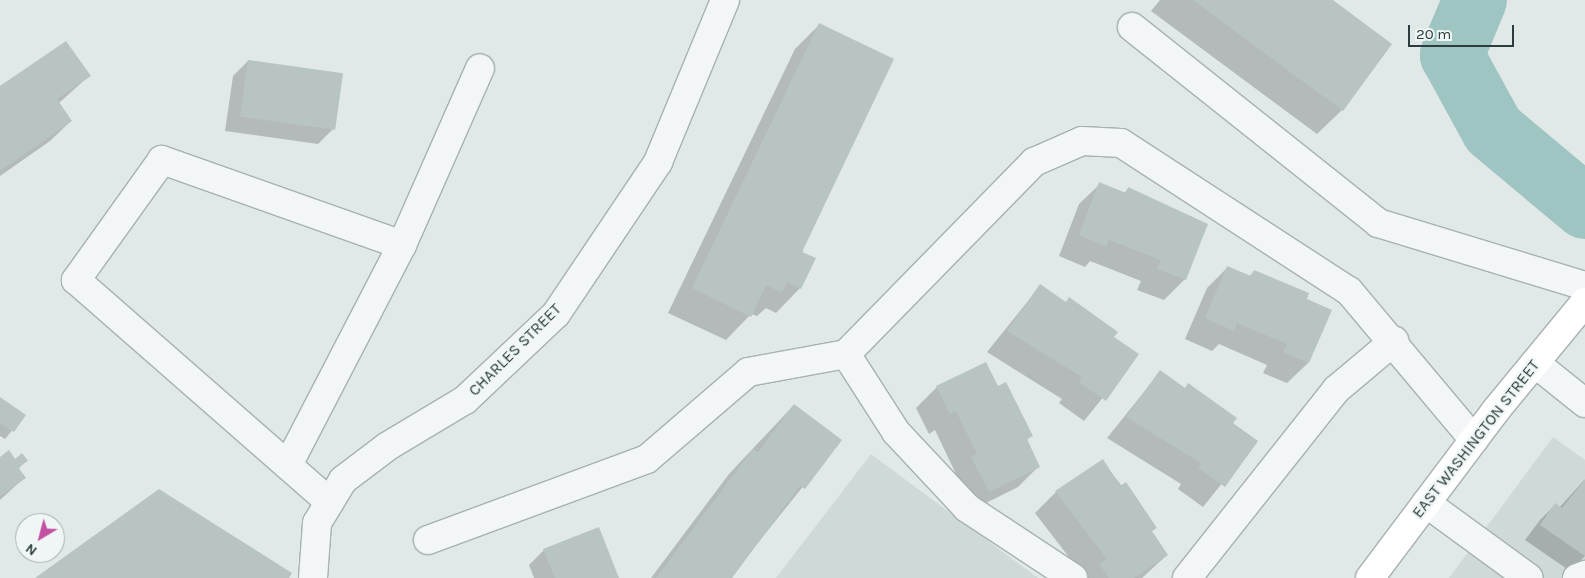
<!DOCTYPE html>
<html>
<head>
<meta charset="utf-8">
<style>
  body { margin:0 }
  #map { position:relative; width:1585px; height:578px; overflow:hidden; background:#e1e8e8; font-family:Karla,sans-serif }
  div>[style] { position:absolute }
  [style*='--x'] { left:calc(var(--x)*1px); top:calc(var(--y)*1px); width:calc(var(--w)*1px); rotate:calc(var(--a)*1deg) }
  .built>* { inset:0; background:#cfd9da }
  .shadow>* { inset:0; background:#0003 }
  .river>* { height:64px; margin:-32px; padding:0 32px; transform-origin:32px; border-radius:32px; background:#9fc5c3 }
  .building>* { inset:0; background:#b8c4c4; transform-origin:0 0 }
  .roads { filter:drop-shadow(1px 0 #a7b1b2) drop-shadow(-1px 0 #a7b1b2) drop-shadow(0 1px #a7b1b2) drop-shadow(0 -1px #a7b1b2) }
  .minor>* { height:28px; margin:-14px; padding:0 14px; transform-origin:14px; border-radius:14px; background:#f3f6f7 }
  .major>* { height:28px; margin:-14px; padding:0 14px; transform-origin:14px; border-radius:14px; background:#fff }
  span { translate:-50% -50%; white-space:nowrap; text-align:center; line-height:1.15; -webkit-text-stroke:4.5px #f0f6f6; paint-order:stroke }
  .street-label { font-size:16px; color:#2b3d3e }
  .north { position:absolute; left:15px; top:513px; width:50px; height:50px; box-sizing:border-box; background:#f0f6f6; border:1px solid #a1acac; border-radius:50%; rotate:217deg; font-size:14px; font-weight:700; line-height:20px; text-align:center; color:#2b3d3e }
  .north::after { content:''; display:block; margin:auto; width:18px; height:22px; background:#c251a1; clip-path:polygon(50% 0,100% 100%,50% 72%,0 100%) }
  .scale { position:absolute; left:1408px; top:25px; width:106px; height:22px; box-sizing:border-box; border:2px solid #2b3d3e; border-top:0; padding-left:6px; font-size:15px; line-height:18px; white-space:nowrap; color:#2b3d3e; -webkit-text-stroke:4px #f0f6f6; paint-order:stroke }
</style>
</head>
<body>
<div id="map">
  <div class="built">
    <i style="clip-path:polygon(1553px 437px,1585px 460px,1585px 578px,1449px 578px)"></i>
    <i style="clip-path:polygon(871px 454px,1038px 578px,776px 578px)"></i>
  </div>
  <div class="shadow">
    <i style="clip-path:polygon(1160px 0,1331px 0,1342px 110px,1317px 134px,1151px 11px)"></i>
    <i style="clip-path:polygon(820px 24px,800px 288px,776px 313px,766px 308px,757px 316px,751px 314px,726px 340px,668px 313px,795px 49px)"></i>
    <i style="clip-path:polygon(248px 61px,333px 129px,318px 144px,225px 131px,233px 76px)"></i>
    <i style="clip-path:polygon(89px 76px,59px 103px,71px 121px,50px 141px,0 176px,0 88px)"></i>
    <i style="clip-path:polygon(1100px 184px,1124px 193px,1129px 188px,1185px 279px,1164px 300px,1137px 290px,1141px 281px,1090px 261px,1085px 267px,1059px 256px,1079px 204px)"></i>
    <i style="clip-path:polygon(1227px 268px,1249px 277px,1254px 271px,1308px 363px,1287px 383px,1263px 373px,1267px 365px,1219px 344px,1212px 351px,1185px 339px,1207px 288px)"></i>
    <i style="clip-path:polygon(1040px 286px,1137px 355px,1084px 421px,1059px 403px,1062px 399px,987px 352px)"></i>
    <i style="clip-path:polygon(1160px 372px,1256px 441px,1203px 507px,1178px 489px,1181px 484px,1107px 438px)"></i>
    <i style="clip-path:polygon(937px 387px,997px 388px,1031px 436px,1026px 441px,1039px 466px,1018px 487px,968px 512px,951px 478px,956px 474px,935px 430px,929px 434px,916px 408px)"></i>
    <i style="clip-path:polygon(0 399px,24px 416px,5px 439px,0 436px)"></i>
    <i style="clip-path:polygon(794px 405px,840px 440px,730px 578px,651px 578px,729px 474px)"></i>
    <i style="clip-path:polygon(0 458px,26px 461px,18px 469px,24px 478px,0 500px)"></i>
    <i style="clip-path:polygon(1102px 461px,1155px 528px,1151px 532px,1167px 555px,1142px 578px,1085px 578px,1035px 513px,1056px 492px)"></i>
    <i style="clip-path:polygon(1584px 480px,1585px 556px,1570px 571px,1525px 540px,1540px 520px,1555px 505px,1559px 508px)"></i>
    <i style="clip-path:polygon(544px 550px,618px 578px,534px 578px,529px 565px)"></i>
  </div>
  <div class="river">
    <i style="--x:1475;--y:0;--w:60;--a:112.7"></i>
    <i style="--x:1452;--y:55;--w:85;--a:61.3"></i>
    <i style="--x:1493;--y:130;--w:120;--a:39.9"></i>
  </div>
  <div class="building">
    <i style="clip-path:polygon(1193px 0,1333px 0,1392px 44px,1343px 111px)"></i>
    <i style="clip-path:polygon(819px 23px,894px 59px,802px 252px,816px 258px,801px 289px,787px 282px,782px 293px,766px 285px,751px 317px,692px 288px)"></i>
    <i style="clip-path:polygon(66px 41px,91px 76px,57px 99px,72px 121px,0 171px,0 86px)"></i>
    <i style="left:248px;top:60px;width:96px;height:57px;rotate:8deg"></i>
    <i style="clip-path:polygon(1099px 182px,1126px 193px,1128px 187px,1208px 224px,1186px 280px,1157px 269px,1161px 260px,1109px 240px,1106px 247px,1079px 235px)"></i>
    <i style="clip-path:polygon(1227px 266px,1251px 276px,1254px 270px,1309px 293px,1307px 299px,1332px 310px,1309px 363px,1283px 352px,1287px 344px,1237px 323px,1234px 331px,1205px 318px)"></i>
    <i style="clip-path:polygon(1040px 284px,1066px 302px,1069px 297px,1118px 332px,1114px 337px,1139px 354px,1106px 401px,1079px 382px,1082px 377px,1007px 331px)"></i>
    <i style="clip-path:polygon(986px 362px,998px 386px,1006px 382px,1033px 436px,1027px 439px,1040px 467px,989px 492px,971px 457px,977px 454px,956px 411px,950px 414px,936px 386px)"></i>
    <i style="clip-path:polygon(1160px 370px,1185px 388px,1188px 383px,1237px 418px,1233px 423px,1258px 441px,1225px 487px,1198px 468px,1201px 463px,1126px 417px)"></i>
    <i style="clip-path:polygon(0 397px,26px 415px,14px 432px,0 423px)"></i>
    <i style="clip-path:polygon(794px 404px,842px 440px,805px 489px,800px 486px,732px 578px,656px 578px,753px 449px,758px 452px)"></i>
    <i style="clip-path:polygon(9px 450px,15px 459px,22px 453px,28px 461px,18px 467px,26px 478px,0 496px,0 457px)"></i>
    <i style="clip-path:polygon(1103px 459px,1120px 486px,1126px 482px,1157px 528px,1152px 531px,1168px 555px,1134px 578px,1109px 578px,1099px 564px,1107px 559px,1055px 491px)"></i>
    <i style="clip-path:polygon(1585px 479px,1585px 556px,1540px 525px,1555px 503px,1562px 508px)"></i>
    <i style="clip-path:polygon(159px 489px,292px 573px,289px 578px,35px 578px)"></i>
    <i style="clip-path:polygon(599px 527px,619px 578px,555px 578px,543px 549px)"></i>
  </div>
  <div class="roads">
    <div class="minor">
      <i style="--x:1132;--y:27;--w:315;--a:38.5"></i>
      <i style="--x:1378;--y:223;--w:216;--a:16.9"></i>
      <i style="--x:402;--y:245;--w:193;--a:-66.2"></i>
      <i style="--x:846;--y:354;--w:93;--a:57.3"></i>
      <i style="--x:896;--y:432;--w:104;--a:46.9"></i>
      <i style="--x:967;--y:508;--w:127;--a:33.4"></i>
      <i style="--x:1535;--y:363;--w:64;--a:38.7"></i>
      <i style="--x:288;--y:465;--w:248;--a:-62.6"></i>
      <i style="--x:402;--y:245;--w:255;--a:-160.5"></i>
      <i style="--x:162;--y:160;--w:148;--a:125.6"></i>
      <i style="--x:76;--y:280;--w:337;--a:41.2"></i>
      <i style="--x:1426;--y:503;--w:127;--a:36.1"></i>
      <i style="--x:428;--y:540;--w:233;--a:-20.3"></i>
      <i style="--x:647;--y:459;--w:133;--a:-40.7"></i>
      <i style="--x:748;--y:372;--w:100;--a:-10.4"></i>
      <i style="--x:846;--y:354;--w:269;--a:-45.6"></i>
      <i style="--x:1034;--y:162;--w:52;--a:-23.6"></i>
      <i style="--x:1082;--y:141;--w:39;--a:3"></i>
      <i style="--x:1121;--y:143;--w:272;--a:33"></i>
      <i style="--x:1349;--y:291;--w:194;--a:50"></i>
      <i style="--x:313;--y:578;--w:55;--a:-85.8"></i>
      <i style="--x:317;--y:523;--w:50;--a:-58.8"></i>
      <i style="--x:343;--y:480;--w:56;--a:-37.1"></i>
      <i style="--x:388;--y:446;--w:90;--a:-30.9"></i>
      <i style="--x:465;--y:400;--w:125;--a:-43.4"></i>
      <i style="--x:556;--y:314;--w:183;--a:-56.1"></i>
      <i style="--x:658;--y:162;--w:175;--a:-67.5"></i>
      <i style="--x:1187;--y:578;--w:241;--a:-51.6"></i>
      <i style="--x:1337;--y:389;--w:75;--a:-40.1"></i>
      <i style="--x:1577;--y:578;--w:9;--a:-21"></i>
    </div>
    <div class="major">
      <i style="--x:1370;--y:578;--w:210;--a:-53.1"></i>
      <i style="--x:1496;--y:410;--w:140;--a:-50.5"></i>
    </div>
  </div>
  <div class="street-label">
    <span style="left:515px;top:350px;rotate:-45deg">CHARLES STREET</span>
    <span style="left:1476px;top:439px;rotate:-52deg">EAST WASHINGTON STREET</span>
  </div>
  <div class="north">N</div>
  <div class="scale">20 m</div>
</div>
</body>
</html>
